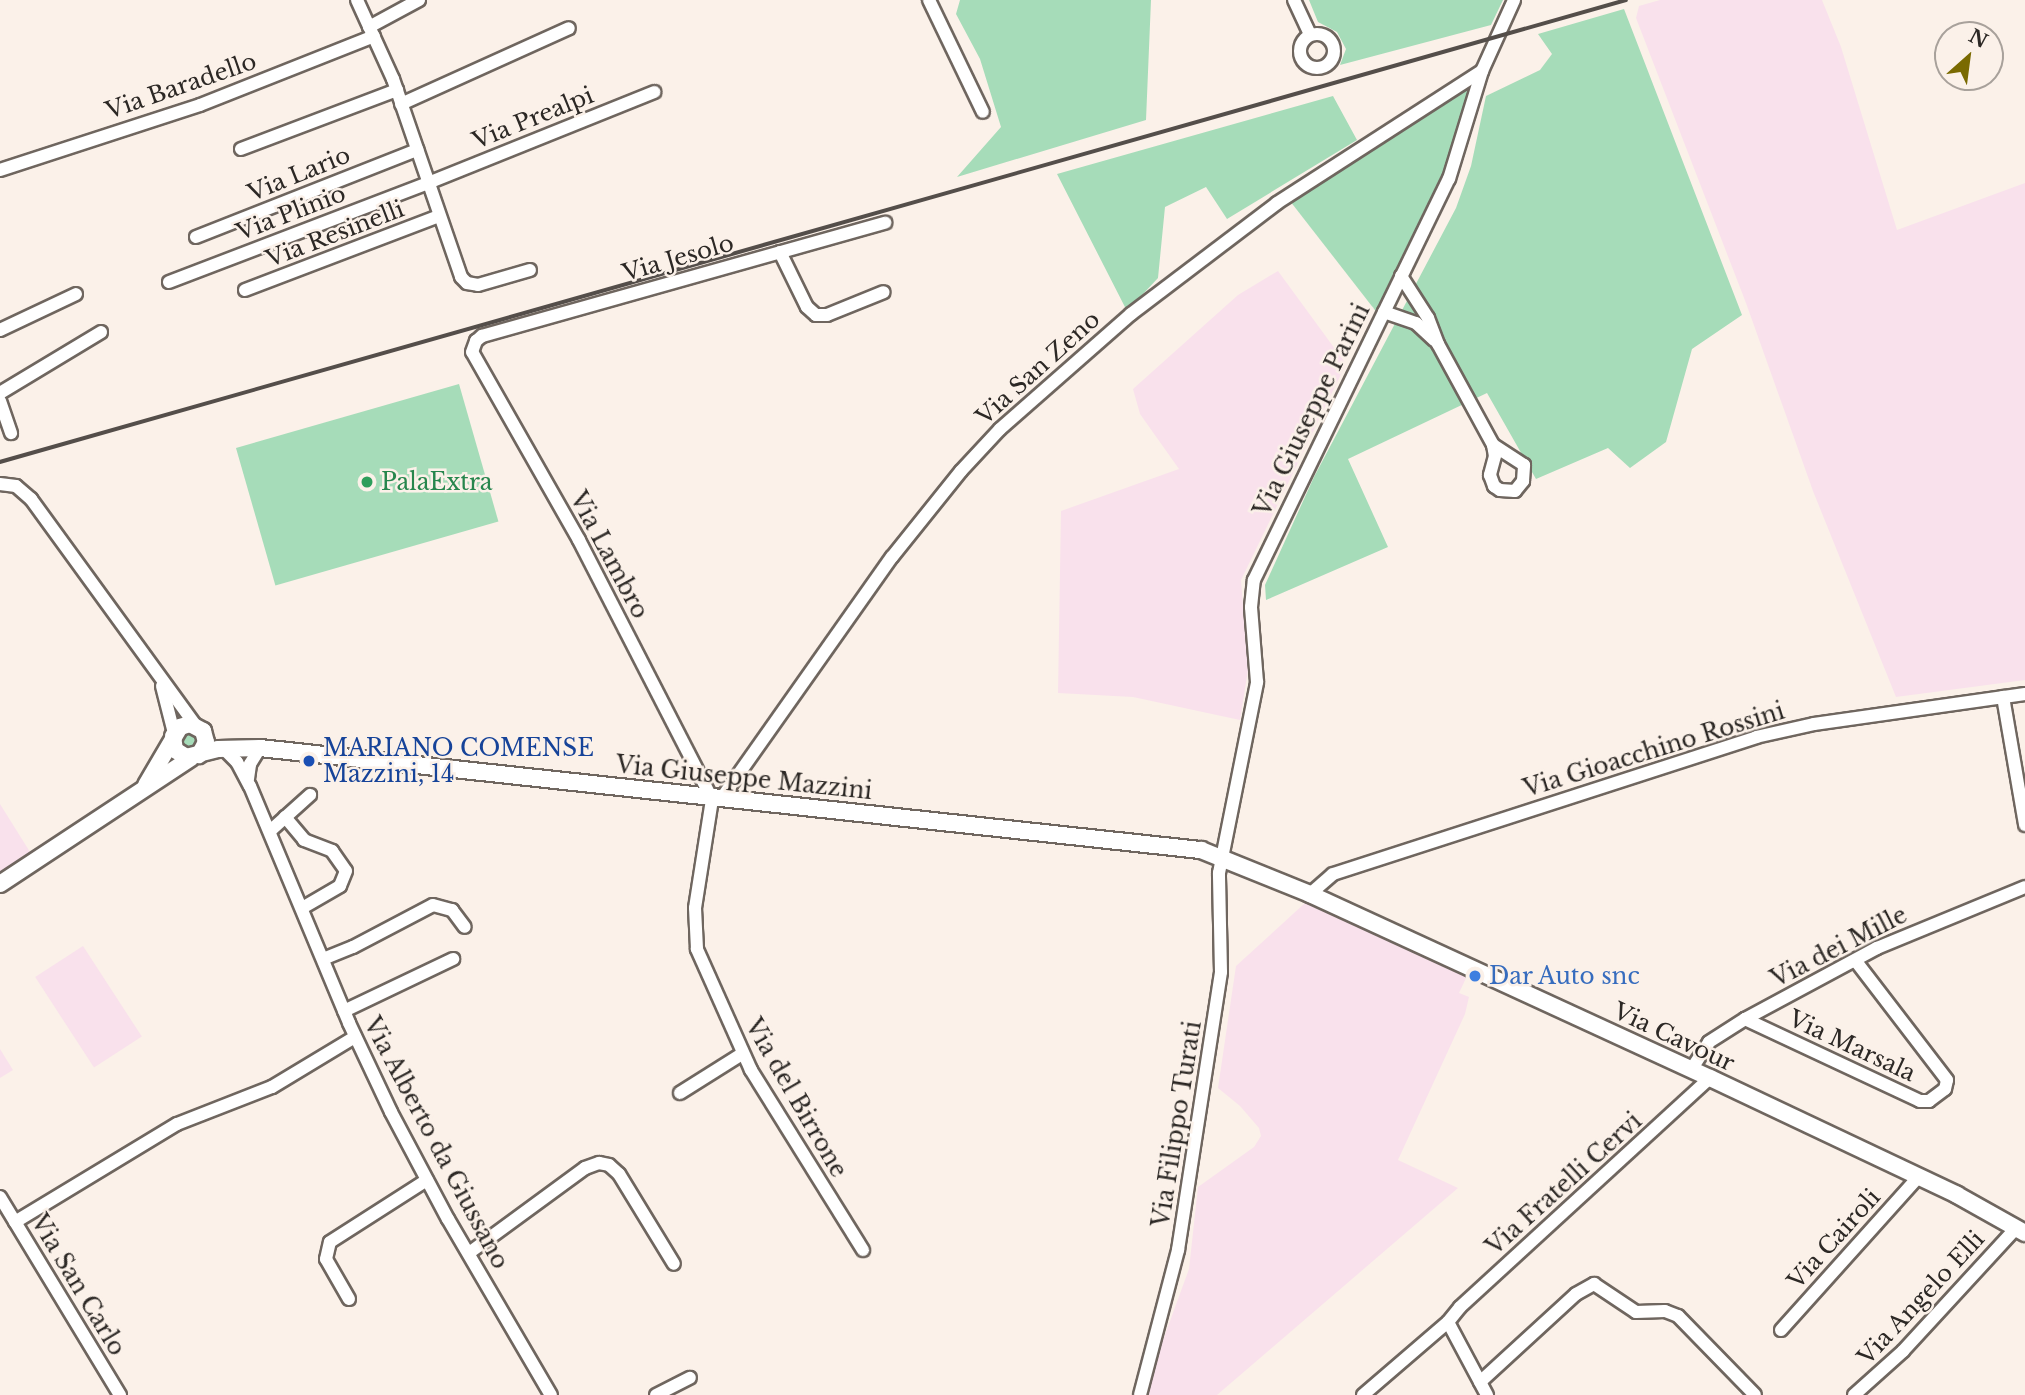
<!DOCTYPE html>
<html>
<head>
<meta charset="utf-8">
<style>
  body { margin:0 }
  #map { position:relative; width:2025px; height:1395px; overflow:hidden; background:#fbf1e9; font-family:"Libre Baskerville",serif }
  div>[style] { position:absolute }
  [style*='--x'] { left:calc(var(--x)*1px); top:calc(var(--y)*1px); width:calc(var(--w)*1px); rotate:calc(var(--a)*1deg) }
  .industrial>* { inset:0; background:#f9e1ec; transform-origin:0 0 }
  .green>* { inset:0; background:#a6dcb9; transform-origin:0 0 }
  .round { border-radius:50% }
  .roads { filter:drop-shadow(2px 0 #6f665f) drop-shadow(-2px 0 #6f665f) drop-shadow(0 2px #6f665f) drop-shadow(0 -2px #6f665f) }
  .minor>* { height:12px; margin:-6px; padding:0 6px; transform-origin:6px; border-radius:6px; background:#fff }
  .minor>.ring { margin:-6px; padding:0; box-sizing:content-box; background:none; border:12px solid #fff; border-radius:50% }
  .tertiary>* { height:16px; margin:-8px; padding:0 8px; transform-origin:8px; border-radius:8px; background:#fff }
  .rail>* { height:3.5px; margin:-1.75px; padding:0 1.75px; transform-origin:1.75px; border-radius:1.75px; background:#544e4a }
  .dots>* { width:19px; height:19px; translate:-50% -50%; box-sizing:border-box; border:4px solid #fbf1e9; border-radius:50% }
  span { translate:-50% -50%; white-space:nowrap; text-align:center; line-height:1.15; -webkit-text-stroke:5px #fbf1e9; paint-order:stroke }
  .street-label { font-size:23px; color:#2c2825 }
  .leisure-label { font-size:23px; color:#27864d }
  .left { translate:0 -50%; text-align:left }
  .transit-label { font-size:23px; color:#164399 }
  .shop-label { font-size:23px; color:#366cbe }
  .north { position:absolute; left:1934px; top:21px; width:70px; height:70px; box-sizing:border-box; background:#fbf1e9; border:2px solid #a8a19b; border-radius:50%; rotate:28deg; font-size:19px; font-weight:700; line-height:28px; text-align:center; color:#2c2825 }
  .north::after { content:''; display:block; margin:auto; width:24px; height:32px; background:#7a6a01; clip-path:polygon(50% 0,100% 100%,50% 72%,0 100%) }
</style>
</head>
<body>
<div id="map">
  <div class="industrial">
    <i style="clip-path:polygon(1660px 0,1822px 0,1841px 47px,1897px 230px,2025px 183px,2025px 680px,1896px 697px,1813px 491px,1746px 303px,1636px 18px,1639px 6px)"></i>
    <i style="clip-path:polygon(1278px 271px,1346px 364px,1241px 580px,1248px 670px,1240px 720px,1133px 697px,1058px 693px,1061px 511px,1179px 469px,1140px 414px,1133px 389px,1238px 295px)"></i>
    <i style="clip-path:polygon(0 804px,30px 852px,0 872px)"></i>
    <i style="clip-path:polygon(1305px 903px,1467px 976px,1459px 993px,1469px 997px,1465px 1014px,1398px 1160px,1458px 1188px,1217px 1395px,1143px 1395px,1189px 1269px,1198px 1187px,1254px 1147px,1261px 1136px,1259px 1128px,1240px 1106px,1218px 1088px,1236px 966px)"></i>
    <i style="left:83px;top:946px;width:108px;height:57px;rotate:57deg"></i>
    <i style="clip-path:polygon(0 1049px,13px 1070px,0 1078px)"></i>
  </div>
  <div class="green">
    <i style="clip-path:polygon(960px 0,1151px 0,1146px 120px,957px 177px,1001px 127px,980px 59px,956px 14px)"></i>
    <i style="clip-path:polygon(1309px 0,1503px 0,1491px 25px,1340px 65px,1346px 49px,1337px 32px,1318px 22px)"></i>
    <i style="clip-path:polygon(1624px 9px,1742px 315px,1692px 349px,1666px 442px,1630px 468px,1608px 448px,1536px 479px,1487px 393px,1348px 459px,1388px 547px,1266px 600px,1265px 585px,1314px 477px,1456px 208px,1471px 166px,1486px 96px,1540px 70px,1552px 54px,1538px 34px)"></i>
    <i style="clip-path:polygon(1472px 85px,1447px 171px,1378px 314px,1290px 201px)"></i>
    <i style="clip-path:polygon(1333px 96px,1357px 140px,1227px 219px,1206px 187px,1165px 207px,1158px 278px,1127px 311px,1057px 174px)"></i>
    <i style="left:459px;top:384px;width:143px;height:232px;rotate:74deg"></i>
    <i class="round" style="left:180px;top:732px;width:18px;height:18px"></i>
  </div>
  <div class="roads">
    <div class="minor">
      <i style="--x:357;--y:0;--w:87;--a:65.5"></i>
      <i style="--x:393;--y:79;--w:209;--a:71"></i>
      <i style="--x:461;--y:277;--w:8;--a:45"></i>
      <i style="--x:467;--y:283;--w:11;--a:10"></i>
      <i style="--x:478;--y:285;--w:54;--a:-16.1"></i>
      <i style="--x:929;--y:0;--w:124;--a:64.3"></i>
      <i style="--x:1294;--y:0;--w:38;--a:65"></i>
      <i style="--x:369;--y:27;--w:57;--a:-28.4"></i>
      <i class="ring" style="left:1300px;top:34px;width:22px;height:22px"></i>
      <i style="--x:401;--y:104;--w:184;--a:-24.3"></i>
      <i style="--x:241;--y:149;--w:167;--a:-20.7"></i>
      <i style="--x:0;--y:170;--w:210;--a:-18"></i>
      <i style="--x:200;--y:105;--w:187;--a:-21.6"></i>
      <i style="--x:196;--y:237;--w:238;--a:-21.5"></i>
      <i style="--x:780;--y:252;--w:61;--a:63.9"></i>
      <i style="--x:807;--y:307;--w:12;--a:42"></i>
      <i style="--x:816;--y:315;--w:11;--a:0"></i>
      <i style="--x:827;--y:315;--w:61;--a:-22"></i>
      <i style="--x:1401;--y:276;--w:50;--a:57.3"></i>
      <i style="--x:1428;--y:318;--w:28;--a:69"></i>
      <i style="--x:1438;--y:344;--w:115;--a:61.4"></i>
      <i style="--x:1493;--y:445;--w:11;--a:80"></i>
      <i style="--x:1495;--y:456;--w:20;--a:105"></i>
      <i style="--x:1490;--y:475;--w:12;--a:70"></i>
      <i style="--x:1494;--y:486;--w:7;--a:34"></i>
      <i style="--x:1500;--y:490;--w:15;--a:4"></i>
      <i style="--x:1515;--y:491;--w:13;--a:-51"></i>
      <i style="--x:1523;--y:481;--w:16;--a:-86"></i>
      <i style="--x:1524;--y:465;--w:37;--a:-147"></i>
      <i style="--x:169;--y:282;--w:277;--a:-20.9"></i>
      <i style="--x:428;--y:183;--w:244;--a:-21.9"></i>
      <i style="--x:245;--y:290;--w:208;--a:-20.9"></i>
      <i style="--x:1384;--y:312;--w:34;--a:19"></i>
      <i style="--x:1416;--y:323;--w:25;--a:43"></i>
      <i style="--x:0;--y:330;--w:84;--a:-25.3"></i>
      <i style="--x:0;--y:393;--w:118;--a:-31.1"></i>
      <i style="--x:0;--y:401;--w:34;--a:71"></i>
      <i style="--x:0;--y:484;--w:16;--a:7"></i>
      <i style="--x:16;--y:486;--w:20;--a:41"></i>
      <i style="--x:31;--y:499;--w:281;--a:54"></i>
      <i style="--x:162;--y:686;--w:49;--a:75.7"></i>
      <i style="--x:2003;--y:697;--w:130;--a:80.2"></i>
      <i style="--x:223;--y:748;--w:20;--a:45"></i>
      <i style="--x:237;--y:762;--w:27;--a:62"></i>
      <i style="--x:250;--y:786;--w:257;--a:67.3"></i>
      <i style="--x:349;--y:1023;--w:98;--a:64.7"></i>
      <i style="--x:391;--y:1112;--w:121;--a:62"></i>
      <i style="--x:448;--y:1219;--w:204;--a:59.7"></i>
      <i style="--x:248;--y:779;--w:15;--a:-82"></i>
      <i style="--x:250;--y:764;--w:19;--a:-58"></i>
      <i style="--x:721;--y:799;--w:296;--a:-54.8"></i>
      <i style="--x:892;--y:557;--w:110;--a:-51.3"></i>
      <i style="--x:961;--y:471;--w:57;--a:-47.1"></i>
      <i style="--x:1000;--y:429;--w:174;--a:-41.3"></i>
      <i style="--x:1131;--y:314;--w:183;--a:-37.2"></i>
      <i style="--x:1277;--y:203;--w:244;--a:-32.8"></i>
      <i style="--x:285;--y:817;--w:30;--a:50"></i>
      <i style="--x:304;--y:840;--w:30;--a:21"></i>
      <i style="--x:332;--y:851;--w:24;--a:55"></i>
      <i style="--x:346;--y:871;--w:16;--a:112"></i>
      <i style="--x:340;--y:886;--w:44;--a:149.9"></i>
      <i style="--x:270;--y:831;--w:54;--a:-42"></i>
      <i style="--x:1310;--y:894;--w:30;--a:-41"></i>
      <i style="--x:1333;--y:874;--w:445;--a:-17.9"></i>
      <i style="--x:1756;--y:737;--w:59;--a:-12.6"></i>
      <i style="--x:1814;--y:724;--w:213;--a:-8.1"></i>
      <i style="--x:323;--y:959;--w:32;--a:-22"></i>
      <i style="--x:353;--y:947;--w:90;--a:-27.7"></i>
      <i style="--x:433;--y:905;--w:20;--a:15"></i>
      <i style="--x:452;--y:910;--w:21;--a:53"></i>
      <i style="--x:344;--y:1011;--w:121;--a:-25.5"></i>
      <i style="--x:1745;--y:1019;--w:193;--a:25.1"></i>
      <i style="--x:1920;--y:1101;--w:9;--a:0"></i>
      <i style="--x:1929;--y:1101;--w:20;--a:-37"></i>
      <i style="--x:1945;--y:1089;--w:9;--a:-77"></i>
      <i style="--x:1947;--y:1080;--w:151;--a:-127.5"></i>
      <i style="--x:1691;--y:1070;--w:33;--a:-57"></i>
      <i style="--x:1709;--y:1042;--w:43;--a:-32.6"></i>
      <i style="--x:1745;--y:1019;--w:150;--a:-28.3"></i>
      <i style="--x:1877;--y:948;--w:160;--a:-22.4"></i>
      <i style="--x:680;--y:1093;--w:73;--a:-32.2"></i>
      <i style="--x:0;--y:1197;--w:232;--a:58.8"></i>
      <i style="--x:15;--y:1222;--w:189;--a:-31.2"></i>
      <i style="--x:177;--y:1124;--w:102;--a:-21.3"></i>
      <i style="--x:272;--y:1087;--w:97;--a:-31.1"></i>
      <i style="--x:863;--y:1250;--w:212;--a:-121.9"></i>
      <i style="--x:751;--y:1070;--w:133;--a:-114.1"></i>
      <i style="--x:697;--y:949;--w:41;--a:-92.8"></i>
      <i style="--x:695;--y:908;--w:110;--a:-81.1"></i>
      <i style="--x:712;--y:799;--w:291;--a:-117.2"></i>
      <i style="--x:579;--y:540;--w:216;--a:-119.6"></i>
      <i style="--x:472;--y:352;--w:12;--a:-70"></i>
      <i style="--x:476;--y:341;--w:8;--a:-40"></i>
      <i style="--x:482;--y:336;--w:419;--a:-15.7"></i>
      <i style="--x:469;--y:1253;--w:144;--a:-36.2"></i>
      <i style="--x:585;--y:1168;--w:15;--a:-20"></i>
      <i style="--x:599;--y:1163;--w:10;--a:11"></i>
      <i style="--x:609;--y:1165;--w:13;--a:42"></i>
      <i style="--x:619;--y:1174;--w:105;--a:58.6"></i>
      <i style="--x:349;--y:1299;--w:46;--a:-119.9"></i>
      <i style="--x:326;--y:1259;--w:17;--a:-77"></i>
      <i style="--x:330;--y:1242;--w:115;--a:-32.6"></i>
      <i style="--x:1448;--y:1322;--w:83;--a:61.9"></i>
      <i style="--x:1781;--y:1330;--w:207;--a:-48.1"></i>
      <i style="--x:1480;--y:1382;--w:130;--a:-42.5"></i>
      <i style="--x:1576;--y:1294;--w:21;--a:-29"></i>
      <i style="--x:1594;--y:1284;--w:50;--a:33.7"></i>
      <i style="--x:1636;--y:1312;--w:29;--a:-2"></i>
      <i style="--x:1665;--y:1311;--w:14;--a:21"></i>
      <i style="--x:1678;--y:1316;--w:110;--a:45.7"></i>
      <i style="--x:656;--y:1395;--w:38;--a:-27"></i>
      <i style="--x:1140;--y:1395;--w:150;--a:-75.3"></i>
      <i style="--x:1178;--y:1250;--w:281;--a:-81.2"></i>
      <i style="--x:1221;--y:972;--w:99;--a:-91.2"></i>
      <i style="--x:1219;--y:873;--w:195;--a:-78.7"></i>
      <i style="--x:1257;--y:682;--w:75;--a:-94.6"></i>
      <i style="--x:1251;--y:607;--w:27;--a:-84"></i>
      <i style="--x:1254;--y:580;--w:446;--a:-64.1"></i>
      <i style="--x:1449;--y:179;--w:113;--a:-73"></i>
      <i style="--x:1482;--y:71;--w:78;--a:-65.7"></i>
      <i style="--x:1363;--y:1395;--w:112;--a:-40.7"></i>
      <i style="--x:1448;--y:1322;--w:19;--a:-51"></i>
      <i style="--x:1460;--y:1307;--w:339;--a:-42.5"></i>
      <i style="--x:1854;--y:1395;--w:66;--a:-41.9"></i>
      <i style="--x:1903;--y:1351;--w:167;--a:-47.4"></i>
    </div>
    <div class="tertiary">
      <i style="--x:173;--y:736;--w:14;--a:82"></i>
      <i style="--x:175;--y:750;--w:13;--a:32"></i>
      <i style="--x:186;--y:757;--w:33;--a:-14"></i>
      <i style="--x:218;--y:749;--w:42;--a:-1.4"></i>
      <i style="--x:260;--y:748;--w:947;--a:6.19"></i>
      <i style="--x:1201;--y:850;--w:118;--a:22"></i>
      <i style="--x:1310;--y:894;--w:440;--a:24.7"></i>
      <i style="--x:1710;--y:1078;--w:273;--a:25.3"></i>
      <i style="--x:1957;--y:1195;--w:78;--a:29.2"></i>
      <i style="--x:146;--y:785;--w:67;--a:-59.6"></i>
      <i style="--x:180;--y:727;--w:10;--a:-17"></i>
      <i style="--x:190;--y:724;--w:15;--a:28"></i>
      <i style="--x:203;--y:731;--w:11;--a:75"></i>
      <i style="--x:206;--y:742;--w:15;--a:118"></i>
      <i style="--x:0;--y:884;--w:229;--a:-33.4"></i>
    </div>
  </div>
  <div class="rail">
    <i style="--x:0;--y:462;--w:1690;--a:-15.86"></i>
  </div>
  <div class="dots">
    <i style="left:367px;top:482px;background:#2e9e5b"></i>
    <i style="left:309px;top:761px;background:#1a4fb4"></i>
    <i style="left:1475px;top:976px;background:#3f7fe0"></i>
  </div>
  <div class="street-label">
    <span style="left:181px;top:86px;rotate:-19deg">Via Baradello</span>
    <span style="left:533px;top:118px;rotate:-22deg">Via Prealpi</span>
    <span style="left:299px;top:174px;rotate:-22deg">Via Lario</span>
    <span style="left:291px;top:213px;rotate:-21deg">Via Plinio</span>
    <span style="left:335px;top:234px;rotate:-21deg">Via Resinelli</span>
    <span style="left:678px;top:258px;rotate:-16deg">Via Jesolo</span>
    <span style="left:1038px;top:368px;rotate:-42deg">Via San Zeno</span>
    <span style="left:1312px;top:410px;rotate:-64deg">Via Giuseppe Parini</span>
    <span style="left:609px;top:555px;rotate:62deg">Via Lambro</span>
    <span style="left:1654px;top:750px;rotate:-17deg">Via Gioacchino Rossini</span>
    <span style="left:744px;top:778px;rotate:6deg">Via Giuseppe Mazzini</span>
    <span style="left:1839px;top:947px;rotate:-27deg">Via dei Mille</span>
    <span style="left:1674px;top:1037px;rotate:25deg">Via Cavour</span>
    <span style="left:1852px;top:1046px;rotate:25deg">Via Marsala</span>
    <span style="left:796px;top:1098px;rotate:60deg">Via del Birrone</span>
    <span style="left:1177px;top:1124px;rotate:-81deg">Via Filippo Turati</span>
    <span style="left:436px;top:1143px;rotate:62deg">Via Alberto da Giussano</span>
    <span style="left:1564px;top:1184px;rotate:-42deg">Via Fratelli Cervi</span>
    <span style="left:1834px;top:1239px;rotate:-48deg">Via Cairoli</span>
    <span style="left:78px;top:1285px;rotate:59deg">Via San Carlo</span>
    <span style="left:1921px;top:1298px;rotate:-47deg">Via Angelo Elli</span>
  </div>
  <div class="leisure-label">
    <span class="left" style="left:381px;top:482px">PalaExtra</span>
  </div>
  <div class="transit-label">
    <span class="left" style="left:323px;top:761px">MARIANO COMENSE<br>Mazzini, 14</span>
  </div>
  <div class="shop-label">
    <span class="left" style="left:1489px;top:976px">Dar Auto snc</span>
  </div>
  <div class="north">N</div>
</div>
</body>
</html>
